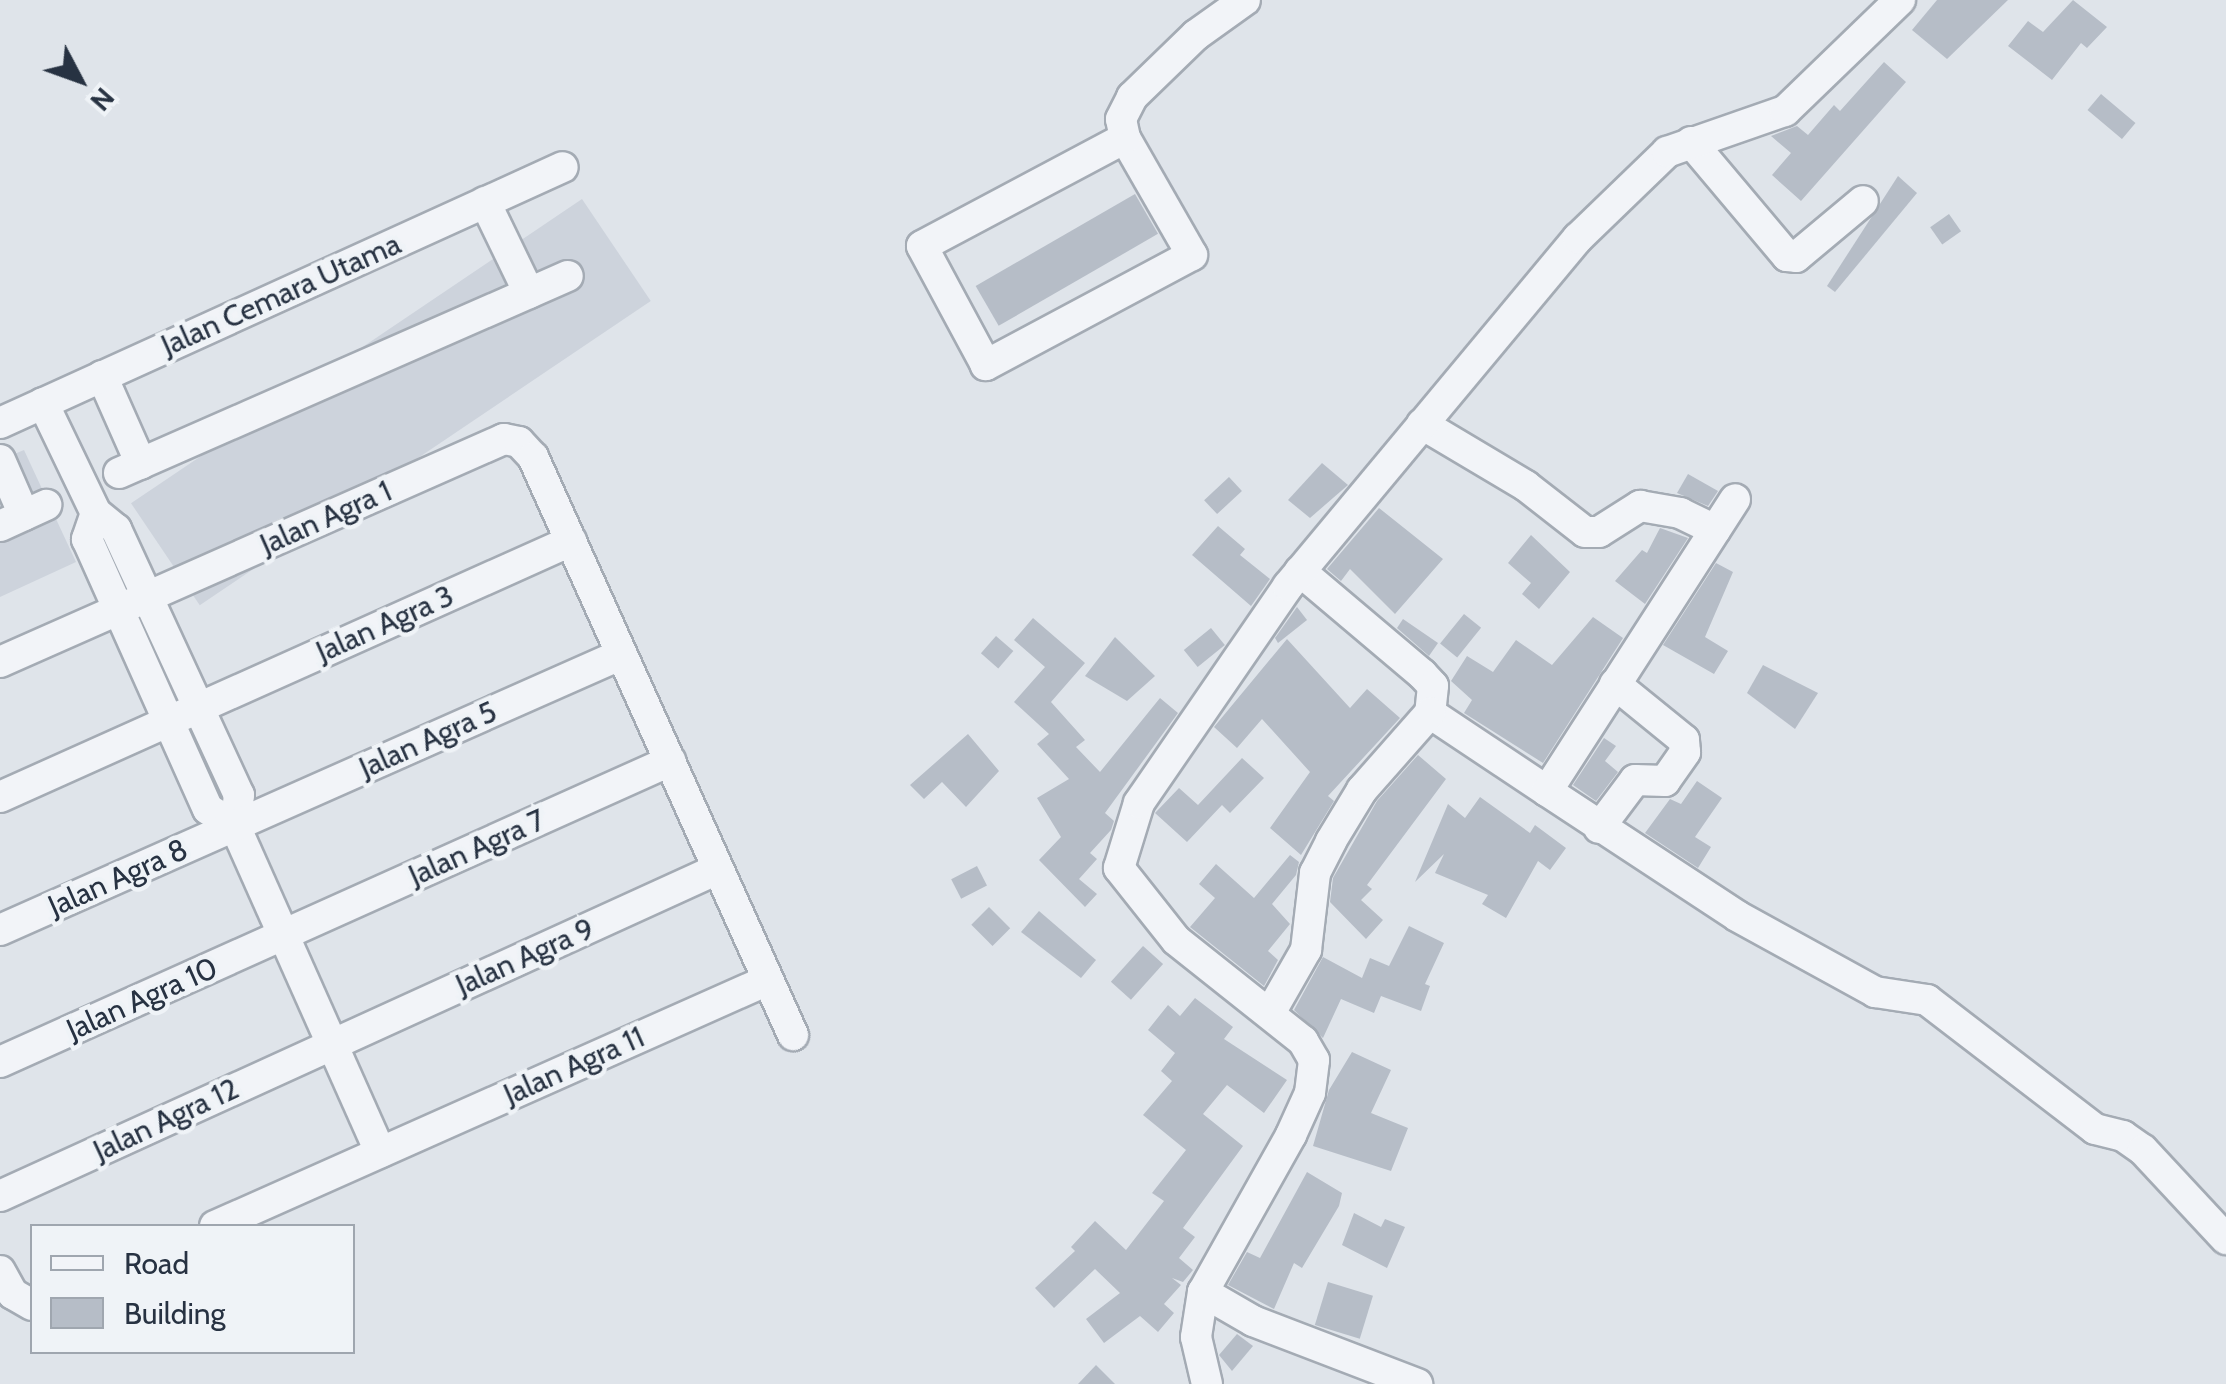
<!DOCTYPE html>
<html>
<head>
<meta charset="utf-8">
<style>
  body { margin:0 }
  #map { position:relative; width:2226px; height:1384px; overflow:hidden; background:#dfe4ea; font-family:Cabin,sans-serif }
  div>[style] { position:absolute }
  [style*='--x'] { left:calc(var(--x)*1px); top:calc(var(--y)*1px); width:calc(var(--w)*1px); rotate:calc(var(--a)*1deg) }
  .built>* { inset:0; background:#cdd3dc; transform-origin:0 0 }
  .building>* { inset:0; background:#b6bdc7; transform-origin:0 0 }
  .roads { filter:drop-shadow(2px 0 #a4abb4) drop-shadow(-2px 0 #a4abb4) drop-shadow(0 2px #a4abb4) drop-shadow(0 -2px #a4abb4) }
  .minor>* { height:30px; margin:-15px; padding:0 15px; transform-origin:15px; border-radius:15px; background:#f2f4f8 }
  span { translate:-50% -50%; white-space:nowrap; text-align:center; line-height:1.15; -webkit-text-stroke:9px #eff3f7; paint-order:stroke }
  .street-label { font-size:30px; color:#273242 }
  .legend { position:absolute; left:30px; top:1224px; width:325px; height:130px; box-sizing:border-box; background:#eff3f7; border:2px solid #9fa6af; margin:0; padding:12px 18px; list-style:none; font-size:30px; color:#273242 }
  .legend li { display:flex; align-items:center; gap:20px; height:50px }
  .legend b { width:50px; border:2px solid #9fa6af }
  .north { position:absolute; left:30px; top:30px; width:100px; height:100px; -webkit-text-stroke:8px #eff3f7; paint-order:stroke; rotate:131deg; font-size:28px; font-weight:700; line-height:40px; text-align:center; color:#273242 }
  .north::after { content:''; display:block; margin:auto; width:35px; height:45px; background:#273242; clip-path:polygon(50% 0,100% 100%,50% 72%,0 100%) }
</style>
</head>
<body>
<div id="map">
  <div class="built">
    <i style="left:582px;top:199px;width:123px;height:544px;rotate:56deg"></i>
    <i style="clip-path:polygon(24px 450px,76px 562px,0 597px,0 460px)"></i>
  </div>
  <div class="building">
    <i style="clip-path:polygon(1937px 0,2008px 0,1947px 59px,1912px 30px)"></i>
    <i style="clip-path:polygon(2073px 0,2107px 27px,2087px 48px,2081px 43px,2052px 80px,2008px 46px,2028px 21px,2043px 32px)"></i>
    <i style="clip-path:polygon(1884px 62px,1906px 82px,1801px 201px,1772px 175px,1791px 153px,1771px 136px,1797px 126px,1808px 135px,1834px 105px,1840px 111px)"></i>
    <i style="left:2101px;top:94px;width:45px;height:21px;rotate:40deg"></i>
    <i style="clip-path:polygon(1898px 176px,1917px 193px,1835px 292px,1827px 286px)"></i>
    <i style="left:1135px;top:194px;width:46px;height:184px;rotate:60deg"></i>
    <i style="left:1949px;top:214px;width:21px;height:23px;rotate:55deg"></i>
    <i style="clip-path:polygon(1322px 463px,1348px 485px,1310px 518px,1288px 500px)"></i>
    <i style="clip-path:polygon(1688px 474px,1718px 491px,1708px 506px,1677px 493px)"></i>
    <i style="left:1229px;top:477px;width:19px;height:34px;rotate:47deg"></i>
    <i style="clip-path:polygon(1379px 508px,1443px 559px,1395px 614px,1350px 569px,1341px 581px,1327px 569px)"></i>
    <i style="clip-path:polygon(1218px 526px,1245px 549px,1240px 555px,1270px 579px,1251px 606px,1192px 555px)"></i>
    <i style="clip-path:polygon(1660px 528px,1688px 538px,1645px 604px,1615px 581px,1642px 550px,1647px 553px)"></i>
    <i style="clip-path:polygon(1531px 535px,1570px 572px,1539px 609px,1522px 594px,1531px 583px,1508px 563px)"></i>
    <i style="clip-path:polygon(1716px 563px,1733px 572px,1705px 637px,1728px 651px,1714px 674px,1663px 645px)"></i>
    <i style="clip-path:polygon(1297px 607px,1307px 620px,1278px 643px,1275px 638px)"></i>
    <i style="left:1464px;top:614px;width:22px;height:38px;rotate:39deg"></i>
    <i style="clip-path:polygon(1593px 617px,1623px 638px,1543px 763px,1464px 713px,1472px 700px,1451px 681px,1467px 656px,1493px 672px,1516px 640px,1552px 665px)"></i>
    <i style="clip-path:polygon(1033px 618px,1085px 663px,1051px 702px,1085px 740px,1076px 747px,1100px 772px,1160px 698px,1178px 713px,1105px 813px,1114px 821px,1111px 830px,1090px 853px,1097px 859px,1079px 879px,1097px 894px,1085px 907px,1039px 860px,1061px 837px,1037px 798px,1069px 779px,1037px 744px,1049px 734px,1014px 702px,1045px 667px,1014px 640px)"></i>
    <i style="clip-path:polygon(1403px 619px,1438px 643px,1429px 656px,1397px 628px)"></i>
    <i style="left:1211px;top:628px;width:22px;height:35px;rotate:51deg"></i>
    <i style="left:996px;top:636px;width:23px;height:23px;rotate:41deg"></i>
    <i style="clip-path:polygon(1115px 637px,1155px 676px,1127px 701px,1085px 676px)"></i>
    <i style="clip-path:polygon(1287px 639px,1350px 708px,1367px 689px,1400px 718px,1328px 796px,1334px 801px,1301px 855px,1270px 828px,1310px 772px,1262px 719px,1237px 748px,1214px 727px)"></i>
    <i style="clip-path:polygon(1763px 665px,1818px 693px,1795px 729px,1747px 693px)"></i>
    <i style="clip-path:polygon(968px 734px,999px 771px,966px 807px,942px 782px,924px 799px,910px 785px)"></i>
    <i style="clip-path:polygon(1604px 738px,1616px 746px,1605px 761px,1618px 772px,1596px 801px,1573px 785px)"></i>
    <i style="clip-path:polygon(1418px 755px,1446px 779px,1367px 885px,1372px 889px,1361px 900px,1383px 920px,1366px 939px,1330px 902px,1333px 878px,1377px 801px)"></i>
    <i style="clip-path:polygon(1242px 758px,1264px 778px,1230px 813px,1222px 805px,1187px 842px,1155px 813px,1179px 788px,1198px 805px)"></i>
    <i style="clip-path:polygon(1697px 781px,1722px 798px,1695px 837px,1711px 847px,1698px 868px,1645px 833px,1670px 799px,1681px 804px)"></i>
    <i style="clip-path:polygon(1480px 797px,1530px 833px,1535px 825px,1566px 848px,1550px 870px,1538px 861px,1506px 918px,1482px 904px,1488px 895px,1435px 873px,1444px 854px,1415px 882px,1448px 804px,1465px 818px)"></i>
    <i style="clip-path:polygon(1290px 855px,1299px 862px,1296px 875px,1272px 904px,1290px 924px,1268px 951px,1278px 960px,1264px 986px,1190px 927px,1215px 898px,1199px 884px,1216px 864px,1254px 898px)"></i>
    <i style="left:977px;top:866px;width:22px;height:29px;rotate:63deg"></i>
    <i style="left:989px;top:907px;width:30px;height:25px;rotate:45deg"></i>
    <i style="clip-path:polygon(1039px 911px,1096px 960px,1081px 978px,1021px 932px)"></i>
    <i style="clip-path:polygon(1409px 926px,1444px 943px,1425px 984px,1430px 986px,1421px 1011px,1381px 996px,1374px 1013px,1341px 999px,1323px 1038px,1294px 1010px,1323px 957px,1362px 978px,1370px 958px,1389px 966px)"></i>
    <i style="left:1143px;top:946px;width:27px;height:48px;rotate:42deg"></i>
    <i style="clip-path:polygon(1195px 998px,1233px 1027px,1224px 1039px,1287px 1080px,1264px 1113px,1227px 1085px,1203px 1114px,1243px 1146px,1183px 1228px,1195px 1237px,1179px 1258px,1193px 1270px,1183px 1282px,1172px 1278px,1181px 1285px,1164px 1304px,1174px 1313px,1158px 1332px,1140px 1316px,1104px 1343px,1086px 1319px,1120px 1293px,1095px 1269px,1054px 1308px,1035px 1288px,1075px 1251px,1071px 1247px,1095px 1221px,1126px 1250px,1164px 1201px,1152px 1193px,1186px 1150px,1143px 1115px,1172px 1081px,1161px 1071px,1175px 1053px,1148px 1030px,1168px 1005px,1180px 1016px)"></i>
    <i style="clip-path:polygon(1352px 1052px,1391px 1070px,1371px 1113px,1408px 1128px,1391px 1171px,1313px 1146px,1329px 1090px)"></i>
    <i style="clip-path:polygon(1307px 1172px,1342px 1193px,1339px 1206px,1302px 1268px,1294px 1263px,1274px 1309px,1228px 1285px,1247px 1252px,1260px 1258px)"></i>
    <i style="clip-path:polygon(1354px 1213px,1381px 1227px,1385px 1219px,1405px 1227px,1387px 1268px,1342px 1245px)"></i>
    <i style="left:1328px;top:1282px;width:47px;height:45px;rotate:17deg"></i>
    <i style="clip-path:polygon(1237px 1334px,1253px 1346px,1232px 1371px,1219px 1355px)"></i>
    <i style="clip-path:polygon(1096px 1365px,1115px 1384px,1078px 1384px)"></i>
  </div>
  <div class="roads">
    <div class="minor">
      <i style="--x:1125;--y:138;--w:135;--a:60.2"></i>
      <i style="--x:1192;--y:255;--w:234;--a:151.9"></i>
      <i style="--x:986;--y:365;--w:135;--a:-118.3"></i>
      <i style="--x:922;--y:246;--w:230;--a:-28"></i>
      <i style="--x:1125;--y:138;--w:19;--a:-102"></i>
      <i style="--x:1121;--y:119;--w:25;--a:-63"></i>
      <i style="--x:1132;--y:97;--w:89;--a:-44.1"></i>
      <i style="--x:1196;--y:35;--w:60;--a:-35.5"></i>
      <i style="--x:1691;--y:142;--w:149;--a:49.9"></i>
      <i style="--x:1787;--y:256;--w:9;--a:6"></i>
      <i style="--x:1796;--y:257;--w:87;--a:-39.9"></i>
      <i style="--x:485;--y:202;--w:101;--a:64.2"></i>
      <i style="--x:102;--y:376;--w:96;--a:66.1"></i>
      <i style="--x:43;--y:403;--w:122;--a:64.3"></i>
      <i style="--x:96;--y:513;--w:26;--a:39"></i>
      <i style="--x:116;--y:529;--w:293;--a:65.2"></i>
      <i style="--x:239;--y:795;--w:31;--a:97"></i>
      <i style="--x:235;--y:826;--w:357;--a:66"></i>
      <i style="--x:0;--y:423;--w:618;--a:-24.45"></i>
      <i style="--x:1422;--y:424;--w:121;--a:30.8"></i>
      <i style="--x:1526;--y:486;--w:75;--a:37.9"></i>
      <i style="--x:1585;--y:532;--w:14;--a:0"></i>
      <i style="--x:1599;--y:532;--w:49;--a:-32.4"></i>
      <i style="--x:1640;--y:506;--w:41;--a:9.9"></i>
      <i style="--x:1680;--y:513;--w:39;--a:26"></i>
      <i style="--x:0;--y:460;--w:60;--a:66.4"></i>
      <i style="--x:119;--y:473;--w:490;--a:-23.7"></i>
      <i style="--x:96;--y:513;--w:28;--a:109"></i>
      <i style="--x:87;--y:539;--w:296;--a:65.9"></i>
      <i style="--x:208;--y:809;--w:32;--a:32"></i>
      <i style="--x:0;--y:526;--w:51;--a:-24.5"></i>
      <i style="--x:1300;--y:571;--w:160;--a:40.2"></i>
      <i style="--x:1422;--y:674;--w:16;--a:47"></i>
      <i style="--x:1433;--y:686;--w:27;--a:96"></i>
      <i style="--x:1430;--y:713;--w:141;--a:33.7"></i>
      <i style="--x:1547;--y:791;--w:347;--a:-57.2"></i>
      <i style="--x:0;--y:662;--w:551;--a:-23.87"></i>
      <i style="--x:504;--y:439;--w:15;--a:11"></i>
      <i style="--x:519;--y:442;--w:21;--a:47"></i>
      <i style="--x:533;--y:457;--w:634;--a:65.78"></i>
      <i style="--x:1547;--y:791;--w:227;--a:33.3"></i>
      <i style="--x:1737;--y:916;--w:158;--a:28.8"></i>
      <i style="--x:1875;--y:992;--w:53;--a:8.7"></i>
      <i style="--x:1927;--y:1000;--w:212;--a:37.5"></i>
      <i style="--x:2095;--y:1129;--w:29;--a:14"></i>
      <i style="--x:2123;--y:1136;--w:24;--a:35"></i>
      <i style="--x:2143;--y:1150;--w:122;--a:47"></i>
      <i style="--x:0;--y:797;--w:626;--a:-24.15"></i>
      <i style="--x:1599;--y:828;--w:60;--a:-53.1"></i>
      <i style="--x:1635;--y:780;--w:30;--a:2"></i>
      <i style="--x:1665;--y:781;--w:35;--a:-55"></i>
      <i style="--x:1685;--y:752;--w:12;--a:-95"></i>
      <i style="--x:1684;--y:740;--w:89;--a:-140.9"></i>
      <i style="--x:0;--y:930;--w:680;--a:-23.93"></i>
      <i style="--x:1270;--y:1013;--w:73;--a:-60.3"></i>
      <i style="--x:1306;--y:950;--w:78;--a:-83.3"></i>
      <i style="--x:1315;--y:873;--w:36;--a:-63"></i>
      <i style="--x:1331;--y:841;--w:60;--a:-58.7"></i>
      <i style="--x:1362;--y:790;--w:103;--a:-48.6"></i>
      <i style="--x:0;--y:1062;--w:735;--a:-24.19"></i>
      <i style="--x:0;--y:1196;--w:789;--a:-24.49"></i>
      <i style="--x:215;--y:1226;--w:605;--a:-23.98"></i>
      <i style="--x:0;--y:1271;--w:26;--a:61"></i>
      <i style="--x:13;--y:1294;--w:22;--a:30"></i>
      <i style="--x:1203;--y:1292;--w:58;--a:30.1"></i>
      <i style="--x:1253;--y:1321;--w:176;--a:21"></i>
      <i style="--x:1207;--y:1384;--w:48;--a:-103.2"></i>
      <i style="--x:1196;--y:1337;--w:46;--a:-81.2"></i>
      <i style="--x:1203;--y:1292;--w:180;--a:-60.7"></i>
      <i style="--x:1291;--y:1135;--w:46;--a:-65.7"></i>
      <i style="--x:1310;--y:1093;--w:33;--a:-83"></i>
      <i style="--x:1314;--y:1060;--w:22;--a:-120"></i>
      <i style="--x:1303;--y:1041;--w:162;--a:-141.5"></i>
      <i style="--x:1176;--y:940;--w:92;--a:-128.4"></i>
      <i style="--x:1119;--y:868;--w:68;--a:-72.9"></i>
      <i style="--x:1139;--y:803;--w:263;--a:-55.5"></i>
      <i style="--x:1288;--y:586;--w:453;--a:-50.2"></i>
      <i style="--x:1578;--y:238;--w:124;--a:-44"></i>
      <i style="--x:1667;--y:152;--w:125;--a:-19.2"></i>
      <i style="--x:1785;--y:111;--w:160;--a:-44"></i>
    </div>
  </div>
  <div class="street-label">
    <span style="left:281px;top:295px;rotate:-24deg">Jalan Cemara Utama</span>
    <span style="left:326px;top:518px;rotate:-24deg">Jalan Agra 1</span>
    <span style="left:385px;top:624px;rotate:-24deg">Jalan Agra 3</span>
    <span style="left:428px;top:740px;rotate:-24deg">Jalan Agra 5</span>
    <span style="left:477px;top:848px;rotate:-24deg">Jalan Agra 7</span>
    <span style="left:118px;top:878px;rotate:-24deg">Jalan Agra 8</span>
    <span style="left:525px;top:957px;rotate:-24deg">Jalan Agra 9</span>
    <span style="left:142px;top:999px;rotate:-24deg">Jalan Agra 10</span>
    <span style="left:574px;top:1066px;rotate:-24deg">Jalan Agra 11</span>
    <span style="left:166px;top:1120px;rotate:-25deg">Jalan Agra 12</span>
  </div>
  <ul class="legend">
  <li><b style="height:12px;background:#f2f4f8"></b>Road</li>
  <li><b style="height:28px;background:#b6bdc7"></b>Building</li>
  </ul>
  <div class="north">N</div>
</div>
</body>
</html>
